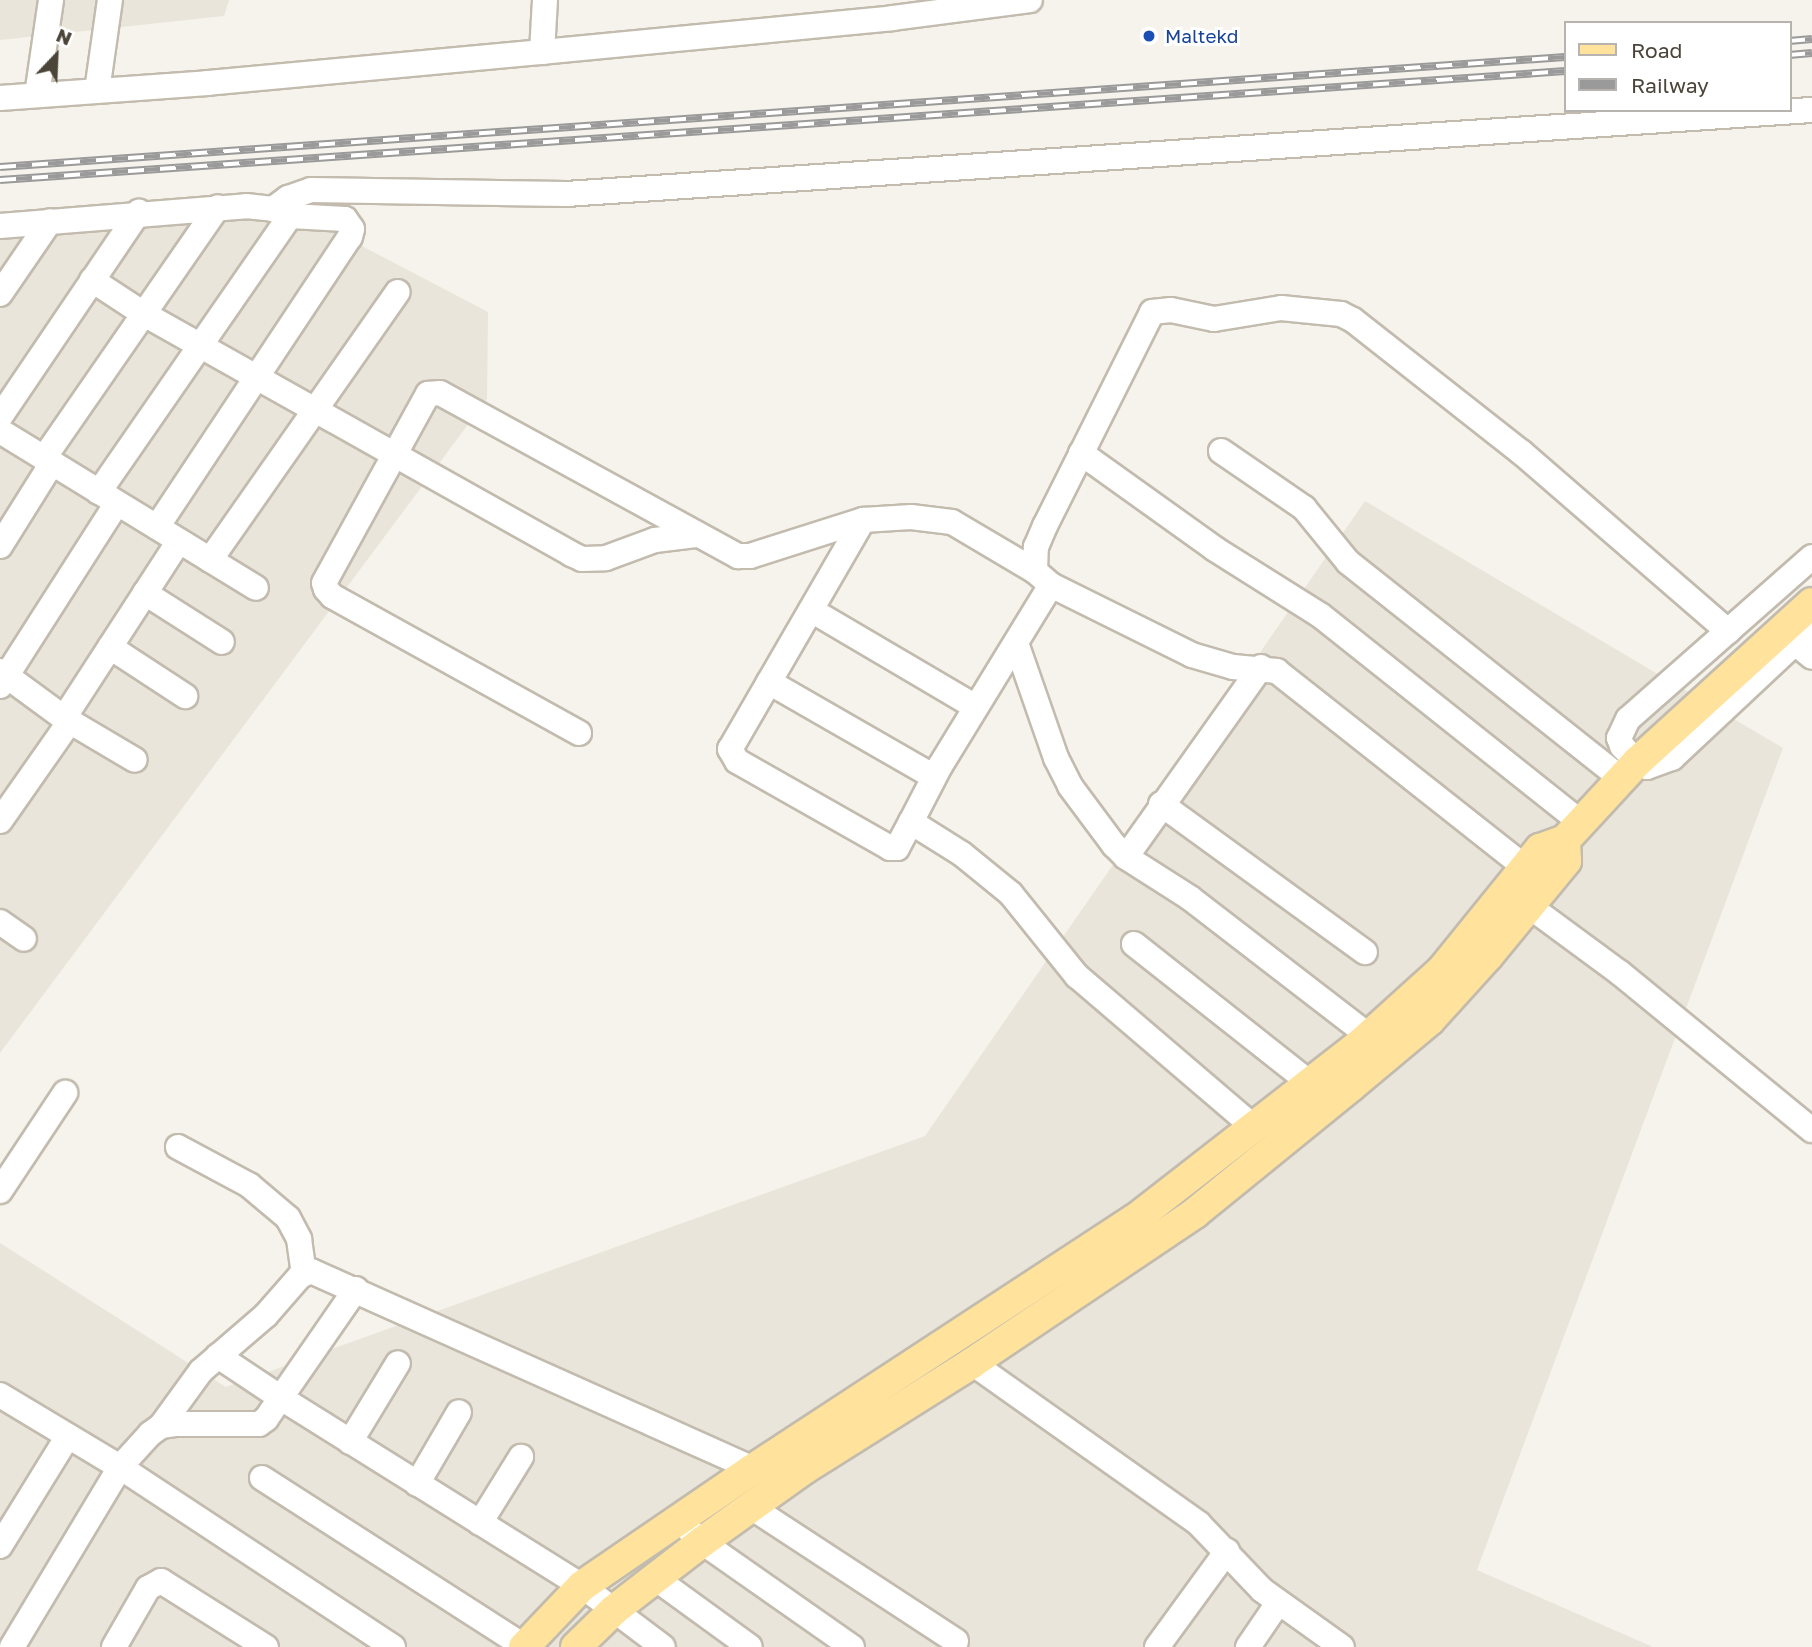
<!DOCTYPE html>
<html>
<head>
<meta charset="utf-8">
<style>
  body { margin:0 }
  #map { position:relative; width:1812px; height:1647px; overflow:hidden; background:#f6f3ec; font-family:"Golos Text",sans-serif }
  div>[style] { position:absolute }
  [style*='--x'] { left:calc(var(--x)*1px); top:calc(var(--y)*1px); width:calc(var(--w)*1px); rotate:calc(var(--a)*1deg) }
  .residential>* { inset:0; background:#eae5da }
  .roads { filter:drop-shadow(2px 0 #c2bbae) drop-shadow(-2px 0 #c2bbae) drop-shadow(0 2px #c2bbae) drop-shadow(0 -2px #c2bbae) }
  .minor>* { height:24px; margin:-12px; padding:0 12px; transform-origin:12px; border-radius:12px; background:#fff }
  .major>* { height:30px; margin:-15px; padding:0 15px; transform-origin:15px; border-radius:15px; background:#ffe39c }
  .rail>* { height:8px; margin-top:-4px; transform-origin:0; background:repeating-linear-gradient(90deg,#fff 0 16px,#9a9a9a 0 32px); box-sizing:border-box; border-block:2px solid #9a9a9a }
  .dots>* { width:19px; height:19px; translate:-50% -50%; box-sizing:border-box; border:4px solid #fff; border-radius:50% }
  span { translate:-50% -50%; white-space:nowrap; text-align:center; line-height:1.15; -webkit-text-stroke:6px #fff; paint-order:stroke }
  .transit-label { font-size:19px; color:#164399 }
  .left { translate:0 -50%; text-align:left }
  .legend { position:absolute; left:1564px; top:21px; width:228px; height:91px; box-sizing:border-box; background:#fff; border:2px solid #b7b4b0; margin:0; padding:9px 12px; list-style:none; font-size:21px; color:#4b4439 }
  .legend li { display:flex; align-items:center; gap:14px; height:35px }
  .legend b { width:35px; border:2px solid #b7b4b0 }
  .north { position:absolute; left:21px; top:21px; width:70px; height:70px; -webkit-text-stroke:5px #fff; paint-order:stroke; rotate:23deg; font-size:19px; font-weight:700; line-height:28px; text-align:center; color:#4b4439 }
  .north::after { content:''; display:block; margin:auto; width:24px; height:32px; background:#4b4439; clip-path:polygon(50% 0,100% 100%,50% 72%,0 100%) }
</style>
</head>
<body>
<div id="map">
  <div class="residential">
    <i style="clip-path:polygon(0 0,229px 0,224px 16px,0 40px)"></i>
    <i style="clip-path:polygon(293px 210px,488px 312px,487px 399px,0 1053px,0 237px)"></i>
    <i style="clip-path:polygon(1365px 501px,1783px 748px,1477px 1570px,1653px 1647px,0 1647px,0 1243px,226px 1387px,925px 1136px)"></i>
  </div>
  <div class="roads">
    <div class="minor">
      <i style="--x:542;--y:52;--w:52;--a:-86.7"></i>
      <i style="--x:97;--y:91;--w:92;--a:-81.9"></i>
      <i style="--x:37;--y:95;--w:96;--a:-81.6"></i>
      <i style="--x:0;--y:98;--w:208;--a:-4.1"></i>
      <i style="--x:207;--y:83;--w:336;--a:-5.3"></i>
      <i style="--x:542;--y:52;--w:352;--a:-5.5"></i>
      <i style="--x:892;--y:18;--w:139;--a:-7.4"></i>
      <i style="--x:273;--y:209;--w:19;--a:-36"></i>
      <i style="--x:288;--y:198;--w:24;--a:-19"></i>
      <i style="--x:311;--y:190;--w:255;--a:0.9"></i>
      <i style="--x:566;--y:194;--w:1249;--a:-3.86"></i>
      <i style="--x:0;--y:226;--w:247;--a:-4.6"></i>
      <i style="--x:246;--y:206;--w:27;--a:6"></i>
      <i style="--x:273;--y:209;--w:18;--a:22"></i>
      <i style="--x:290;--y:216;--w:336;--a:124.7"></i>
      <i style="--x:92;--y:280;--w:62;--a:33.2"></i>
      <i style="--x:144;--y:314;--w:490;--a:29.3"></i>
      <i style="--x:571;--y:554;--w:12;--a:24"></i>
      <i style="--x:582;--y:559;--w:24;--a:-2"></i>
      <i style="--x:606;--y:558;--w:52;--a:-20.2"></i>
      <i style="--x:655;--y:540;--w:41;--a:-7"></i>
      <i style="--x:0;--y:294;--w:88;--a:-55.6"></i>
      <i style="--x:0;--y:417;--w:248;--a:-55.9"></i>
      <i style="--x:0;--y:431;--w:300;--a:31.5"></i>
      <i style="--x:1221;--y:451;--w:101;--a:34.5"></i>
      <i style="--x:1304;--y:508;--w:70;--a:50.8"></i>
      <i style="--x:1348;--y:562;--w:350;--a:38.4"></i>
      <i style="--x:1081;--y:453;--w:165;--a:35.6"></i>
      <i style="--x:1215;--y:549;--w:124;--a:32.2"></i>
      <i style="--x:1320;--y:615;--w:336;--a:38.5"></i>
      <i style="--x:44;--y:458;--w:305;--a:-55.3"></i>
      <i style="--x:863;--y:520;--w:265;--a:120.1"></i>
      <i style="--x:730;--y:749;--w:14;--a:60"></i>
      <i style="--x:737;--y:761;--w:176;--a:29.6"></i>
      <i style="--x:890;--y:848;--w:7;--a:0"></i>
      <i style="--x:897;--y:848;--w:30;--a:-62"></i>
      <i style="--x:157;--y:527;--w:348;--a:-56.4"></i>
      <i style="--x:350;--y:237;--w:8;--a:-76"></i>
      <i style="--x:352;--y:229;--w:12;--a:-125"></i>
      <i style="--x:345;--y:219;--w:55;--a:-176.9"></i>
      <i style="--x:0;--y:546;--w:98;--a:-57.9"></i>
      <i style="--x:1812;--y:557;--w:245;--a:138.6"></i>
      <i style="--x:1628;--y:719;--w:21;--a:115"></i>
      <i style="--x:1619;--y:738;--w:9;--a:69"></i>
      <i style="--x:1622;--y:746;--w:22;--a:47"></i>
      <i style="--x:1637;--y:762;--w:11;--a:27"></i>
      <i style="--x:1647;--y:767;--w:27;--a:-20"></i>
      <i style="--x:1672;--y:758;--w:192;--a:-43.1"></i>
      <i style="--x:210;--y:560;--w:327;--a:-55"></i>
      <i style="--x:1051;--y:585;--w:212;--a:121.5"></i>
      <i style="--x:940;--y:766;--w:63;--a:117.4"></i>
      <i style="--x:911;--y:822;--w:60;--a:32.1"></i>
      <i style="--x:962;--y:854;--w:63;--a:39.2"></i>
      <i style="--x:1011;--y:894;--w:105;--a:51.2"></i>
      <i style="--x:1077;--y:976;--w:234;--a:40.5"></i>
      <i style="--x:145;--y:593;--w:91;--a:32.5"></i>
      <i style="--x:811;--y:610;--w:191;--a:30.5"></i>
      <i style="--x:1016;--y:643;--w:122;--a:70.8"></i>
      <i style="--x:1056;--y:758;--w:31;--a:63"></i>
      <i style="--x:1070;--y:786;--w:74;--a:53.3"></i>
      <i style="--x:1114;--y:845;--w:17;--a:45"></i>
      <i style="--x:1126;--y:857;--w:76;--a:32.6"></i>
      <i style="--x:1190;--y:898;--w:226;--a:37.6"></i>
      <i style="--x:1795;--y:643;--w:22;--a:39"></i>
      <i style="--x:110;--y:647;--w:90;--a:33.2"></i>
      <i style="--x:0;--y:671;--w:79;--a:36.3"></i>
      <i style="--x:64;--y:718;--w:82;--a:30.6"></i>
      <i style="--x:769;--y:682;--w:190;--a:29.9"></i>
      <i style="--x:0;--y:686;--w:217;--a:-57.4"></i>
      <i style="--x:64;--y:718;--w:211;--a:-57"></i>
      <i style="--x:579;--y:733;--w:282;--a:-151"></i>
      <i style="--x:332;--y:596;--w:9;--a:-131"></i>
      <i style="--x:326;--y:589;--w:6;--a:-108"></i>
      <i style="--x:324;--y:583;--w:216;--a:-61.2"></i>
      <i style="--x:428;--y:394;--w:12;--a:-5"></i>
      <i style="--x:440;--y:393;--w:340;--a:28.7"></i>
      <i style="--x:738;--y:556;--w:12;--a:0"></i>
      <i style="--x:750;--y:556;--w:119;--a:-17.7"></i>
      <i style="--x:863;--y:520;--w:48;--a:-3.6"></i>
      <i style="--x:911;--y:517;--w:41;--a:7"></i>
      <i style="--x:952;--y:522;--w:96;--a:30.6"></i>
      <i style="--x:1161;--y:804;--w:252;--a:36"></i>
      <i style="--x:0;--y:821;--w:122;--a:-55"></i>
      <i style="--x:1126;--y:857;--w:233;--a:-54.6"></i>
      <i style="--x:1526;--y:868;--w:318;--a:-141.7"></i>
      <i style="--x:1277;--y:671;--w:44;--a:-174.8"></i>
      <i style="--x:1233;--y:667;--w:43;--a:-163.7"></i>
      <i style="--x:1192;--y:655;--w:157;--a:-153.6"></i>
      <i style="--x:1051;--y:585;--w:21;--a:-139"></i>
      <i style="--x:1035;--y:571;--w:24;--a:-88"></i>
      <i style="--x:1036;--y:547;--w:23;--a:-67"></i>
      <i style="--x:1045;--y:526;--w:239;--a:-63.4"></i>
      <i style="--x:1152;--y:312;--w:19;--a:-6"></i>
      <i style="--x:1171;--y:310;--w:44;--a:11.8"></i>
      <i style="--x:1214;--y:319;--w:68;--a:-9.3"></i>
      <i style="--x:1281;--y:308;--w:60;--a:5.7"></i>
      <i style="--x:1341;--y:314;--w:13;--a:27"></i>
      <i style="--x:1353;--y:320;--w:214;--a:38.2"></i>
      <i style="--x:1521;--y:452;--w:274;--a:40.9"></i>
      <i style="--x:1529;--y:906;--w:113;--a:36.4"></i>
      <i style="--x:1620;--y:973;--w:248;--a:39.3"></i>
      <i style="--x:0;--y:922;--w:29;--a:35"></i>
      <i style="--x:1134;--y:944;--w:226;--a:38.3"></i>
      <i style="--x:178;--y:1147;--w:81;--a:28.2"></i>
      <i style="--x:249;--y:1185;--w:51;--a:40.2"></i>
      <i style="--x:288;--y:1218;--w:24;--a:62"></i>
      <i style="--x:299;--y:1239;--w:34;--a:82"></i>
      <i style="--x:0;--y:1191;--w:118;--a:-56.4"></i>
      <i style="--x:218;--y:1356;--w:76;--a:33.7"></i>
      <i style="--x:281;--y:1398;--w:355;--a:32"></i>
      <i style="--x:582;--y:1586;--w:101;--a:37"></i>
      <i style="--x:972;--y:1363;--w:278;--a:35.3"></i>
      <i style="--x:1199;--y:1524;--w:91;--a:46.3"></i>
      <i style="--x:1262;--y:1590;--w:98;--a:35.5"></i>
      <i style="--x:0;--y:1395;--w:140;--a:31"></i>
      <i style="--x:120;--y:1467;--w:327;--a:33.4"></i>
      <i style="--x:161;--y:1426;--w:68;--a:-54"></i>
      <i style="--x:201;--y:1371;--w:86;--a:-40.7"></i>
      <i style="--x:266;--y:1315;--w:52;--a:-48.9"></i>
      <i style="--x:300;--y:1276;--w:12;--a:-24"></i>
      <i style="--x:311;--y:1271;--w:484;--a:24.1"></i>
      <i style="--x:350;--y:1442;--w:92;--a:-58.7"></i>
      <i style="--x:262;--y:1478;--w:313;--a:32.7"></i>
      <i style="--x:417;--y:1484;--w:83;--a:-59.7"></i>
      <i style="--x:751;--y:1507;--w:245;--a:33.2"></i>
      <i style="--x:680;--y:1521;--w:30;--a:44"></i>
      <i style="--x:702;--y:1542;--w:183;--a:35"></i>
      <i style="--x:480;--y:1523;--w:78;--a:-58.2"></i>
      <i style="--x:0;--y:1546;--w:129;--a:-58.3"></i>
      <i style="--x:655;--y:1578;--w:117;--a:36"></i>
      <i style="--x:12;--y:1647;--w:210;--a:-59"></i>
      <i style="--x:120;--y:1467;--w:45;--a:-47.7"></i>
      <i style="--x:150;--y:1434;--w:14;--a:-36"></i>
      <i style="--x:161;--y:1426;--w:14;--a:-8"></i>
      <i style="--x:175;--y:1424;--w:84;--a:0"></i>
      <i style="--x:259;--y:1424;--w:9;--a:-36"></i>
      <i style="--x:266;--y:1419;--w:158;--a:-55.3"></i>
      <i style="--x:114;--y:1647;--w:68;--a:-60"></i>
      <i style="--x:148;--y:1588;--w:15;--a:-28"></i>
      <i style="--x:161;--y:1581;--w:124;--a:32.2"></i>
      <i style="--x:1157;--y:1647;--w:119;--a:-53.9"></i>
      <i style="--x:1248;--y:1647;--w:53;--a:-55.7"></i>
    </div>
    <div class="major">
      <i style="--x:524;--y:1647;--w:84;--a:-46.4"></i>
      <i style="--x:582;--y:1586;--w:207;--a:-34.4"></i>
      <i style="--x:753;--y:1469;--w:455;--a:-33.2"></i>
      <i style="--x:1134;--y:1220;--w:285;--a:-37.9"></i>
      <i style="--x:1359;--y:1045;--w:112;--a:-42.1"></i>
      <i style="--x:1442;--y:970;--w:156;--a:-51"></i>
      <i style="--x:1540;--y:849;--w:27;--a:-20"></i>
      <i style="--x:1565;--y:840;--w:106;--a:-47.3"></i>
      <i style="--x:1637;--y:762;--w:236;--a:-42.3"></i>
      <i style="--x:576;--y:1647;--w:53;--a:-44.2"></i>
      <i style="--x:614;--y:1610;--w:111;--a:-37.7"></i>
      <i style="--x:702;--y:1542;--w:125;--a:-35.6"></i>
      <i style="--x:804;--y:1469;--w:199;--a:-32.2"></i>
      <i style="--x:972;--y:1363;--w:269;--a:-33.9"></i>
      <i style="--x:1195;--y:1213;--w:200;--a:-39.1"></i>
      <i style="--x:1350;--y:1087;--w:104;--a:-39.9"></i>
      <i style="--x:1430;--y:1020;--w:86;--a:-47.8"></i>
      <i style="--x:1488;--y:956;--w:123;--a:-50.6"></i>
      <i style="--x:1566;--y:861;--w:21;--a:-93"></i>
    </div>
  </div>
  <div class="rail">
    <i style="--x:1789;--y:41;--w:23;--a:-5"></i>
    <i style="--x:1789;--y:55;--w:23;--a:-5"></i>
    <i style="--x:0;--y:167;--w:1569;--a:-4.02"></i>
    <i style="--x:0;--y:180;--w:1569;--a:-3.98"></i>
  </div>
  <div class="dots">
    <i style="left:1149px;top:36px;background:#1a4fb4"></i>
  </div>
  <div class="transit-label">
    <span class="left" style="left:1165px;top:36px">Maltekd</span>
  </div>
  <ul class="legend">
  <li><b style="height:9px;background:#ffe39c"></b>Road</li>
  <li><b style="height:9px;background:#9a9a9a"></b>Railway</li>
  </ul>
  <div class="north">N</div>
</div>
</body>
</html>
